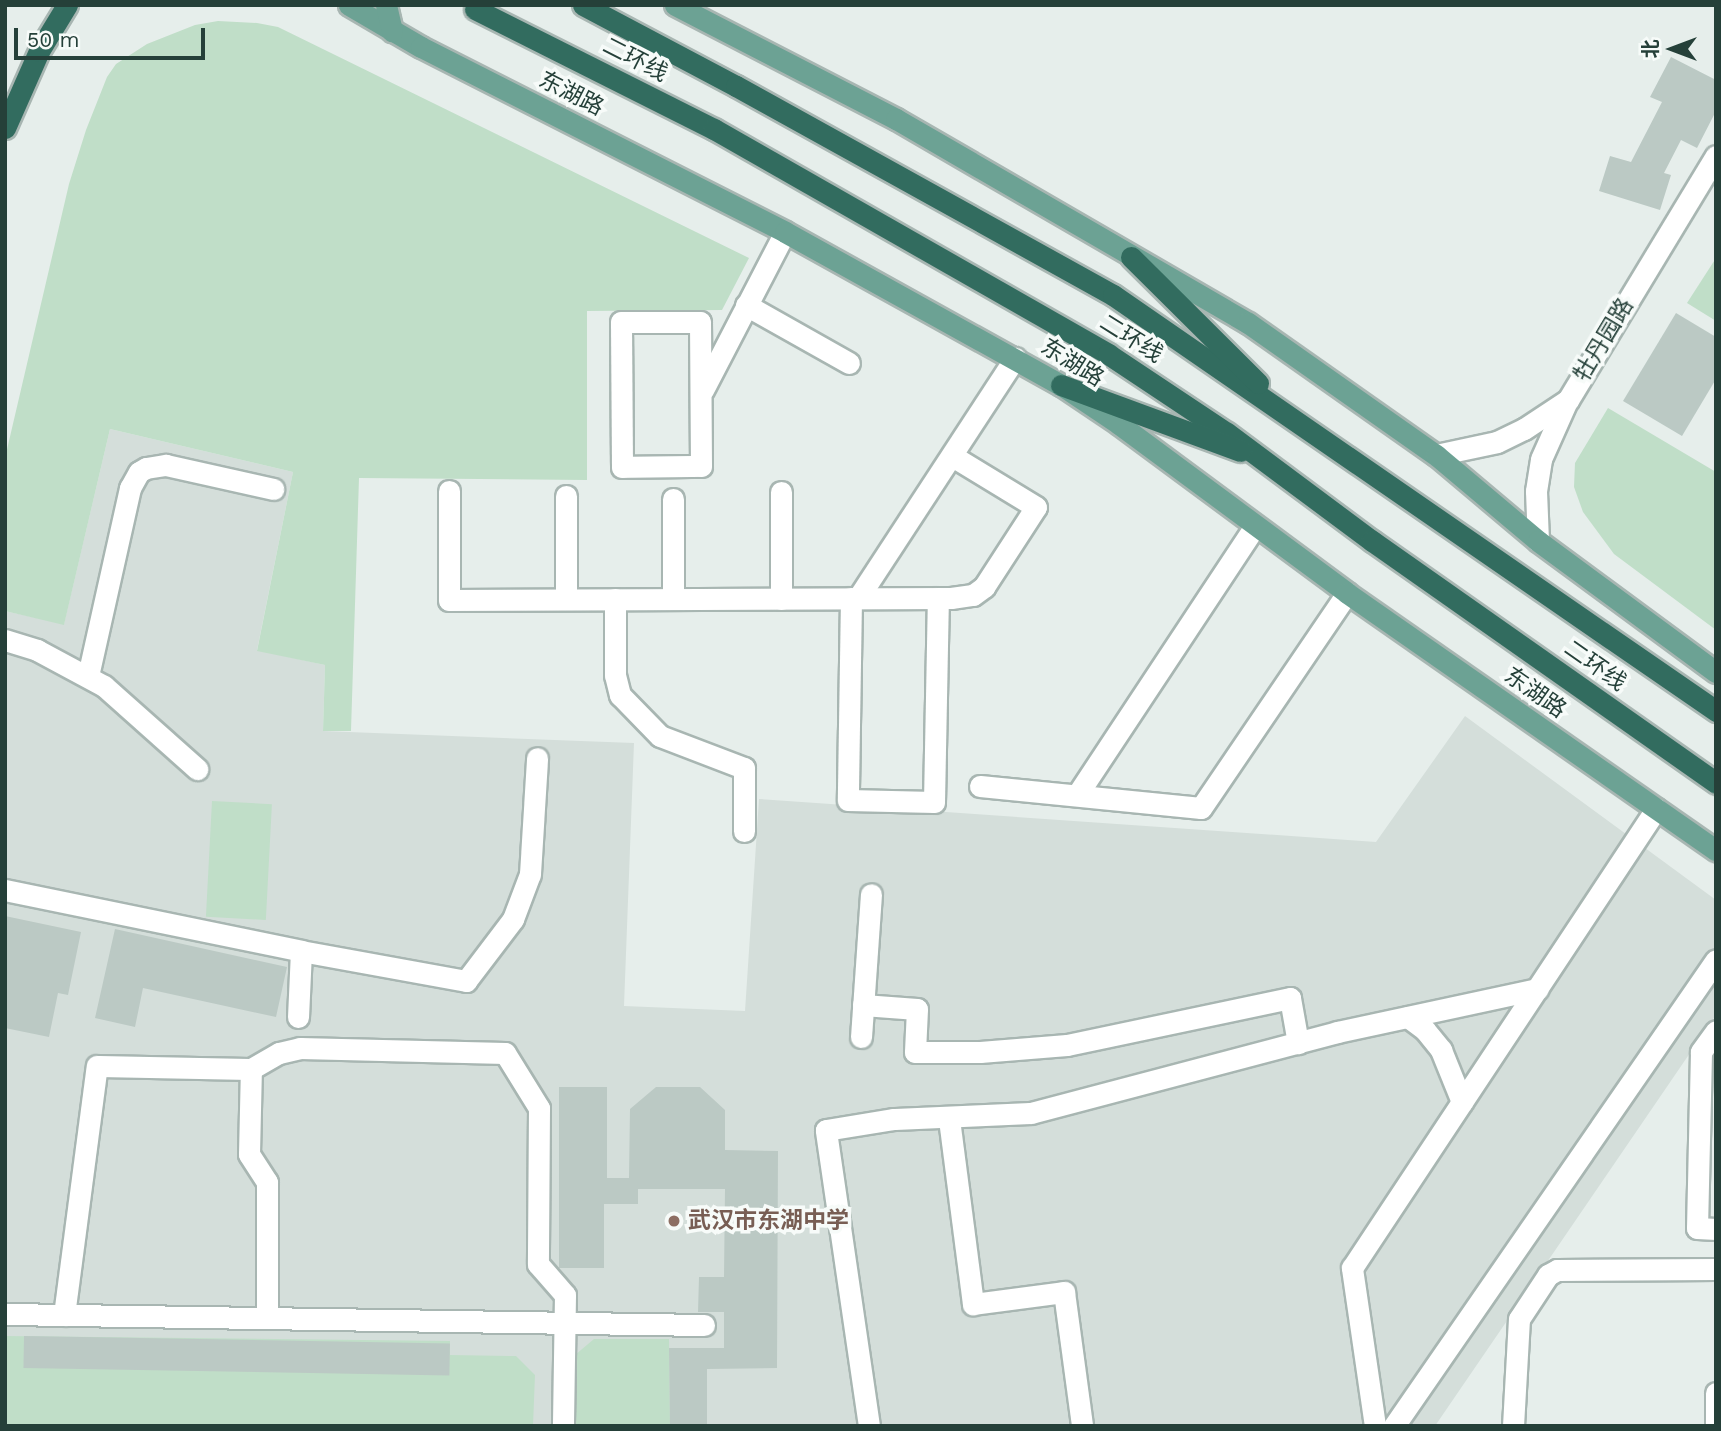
<!DOCTYPE html>
<html>
<head>
<meta charset="utf-8">
<style>
  body { margin:0 }
  #map { position:relative; width:1721px; height:1431px; overflow:hidden; background:#e6eeeb; font-family:"Work Sans","Noto Sans SC",sans-serif }
  div>[style] { position:absolute }
  [style*='--x'] { left:calc(var(--x)*1px); top:calc(var(--y)*1px); width:calc(var(--w)*1px); rotate:calc(var(--a)*1deg) }
  .built>* { inset:0; background:#d4deda }
  .green>* { inset:0; background:#c0dec8; transform-origin:0 0 }
  .building>* { inset:0; background:#bbc9c4; transform-origin:0 0 }
  .roads { filter:drop-shadow(2px 0 #a8b6b2) drop-shadow(-2px 0 #a8b6b2) drop-shadow(0 2px #a8b6b2) drop-shadow(0 -2px #a8b6b2) }
  .minor>* { height:21px; margin:-10.5px; padding:0 10.5px; transform-origin:10.5px; border-radius:10.5px; background:#fff }
  .major>* { height:21px; margin:-10.5px; padding:0 10.5px; transform-origin:10.5px; border-radius:10.5px; background:#6ca294 }
  .highway>* { height:21px; margin:-10.5px; padding:0 10.5px; transform-origin:10.5px; border-radius:10.5px; background:#326c5f }
  .dots>* { width:19px; height:19px; translate:-50% -50%; box-sizing:border-box; border:4px solid #f7fbf9; border-radius:50% }
  span { translate:-50% -50%; white-space:nowrap; text-align:center; line-height:1.15; -webkit-text-stroke:7px #f7fbf9; paint-order:stroke }
  .street-label { font-size:23px; color:#254039 }
  .education-label { font-size:23px; color:#785e54; font-weight:700 }
  .left { translate:0 -50%; text-align:left }
  .frame { position:absolute; inset:0; border:7px solid #254039; pointer-events:none }
  .north { position:absolute; left:1637px; top:14px; width:70px; height:70px; -webkit-text-stroke:5px #f7fbf9; paint-order:stroke; rotate:270deg; font-size:19px; font-weight:700; line-height:28px; text-align:center; color:#254039 }
  .north::after { content:''; display:block; margin:auto; width:24px; height:32px; background:#254039; clip-path:polygon(50% 0,100% 100%,50% 72%,0 100%) }
  .scale { position:absolute; left:14px; top:28px; width:191px; height:32px; box-sizing:border-box; border:4px solid #254039; border-top:0; padding-left:9px; font-size:21px; line-height:24px; white-space:nowrap; color:#254039; -webkit-text-stroke:5px #f7fbf9; paint-order:stroke }
</style>
</head>
<body>
<div id="map">
  <div class="built">
    <i style="clip-path:polygon(110px 429px,293px 472px,257px 650px,325px 665px,323px 731px,634px 743px,624px 1006px,745px 1011px,759px 799px,1376px 842px,1465px 716px,1716px 900px,1716px 1015px,1435px 1426px,5px 1426px,5px 611px,64px 624px)"></i>
  </div>
  <div class="green">
    <i style="clip-path:polygon(218px 21px,257px 23px,278px 27px,749px 258px,722px 310px,587px 311px,587px 480px,359px 478px,351px 731px,323px 731px,325px 665px,257px 651px,293px 472px,110px 429px,64px 625px,5px 611px,5px 458px,69px 184px,86px 130px,107px 77px,116px 64px,147px 44px,195px 25px)"></i>
    <i style="clip-path:polygon(1716px 258px,1716px 321px,1687px 303px)"></i>
    <i style="clip-path:polygon(1608px 408px,1716px 472px,1716px 630px,1614px 554px,1583px 512px,1574px 487px,1575px 463px)"></i>
    <i style="left:212px;top:801px;width:60px;height:116px;rotate:3deg"></i>
    <i style="clip-path:polygon(5px 1336px,450px 1341px,450px 1355px,516px 1356px,535px 1375px,533px 1426px,5px 1426px)"></i>
    <i style="clip-path:polygon(594px 1339px,669px 1339px,670px 1426px,574px 1426px,575px 1355px)"></i>
  </div>
  <div class="building">
    <i style="clip-path:polygon(1671px 57px,1716px 80px,1716px 111px,1697px 148px,1681px 140px,1664px 173px,1671px 175px,1660px 210px,1599px 191px,1610px 156px,1631px 162px,1662px 102px,1650px 97px)"></i>
    <i style="clip-path:polygon(1676px 313px,1716px 337px,1716px 379px,1682px 436px,1623px 401px)"></i>
    <i style="clip-path:polygon(5px 916px,81px 932px,68px 995px,58px 993px,49px 1037px,5px 1028px)"></i>
    <i style="clip-path:polygon(115px 929px,287px 967px,276px 1017px,143px 988px,135px 1027px,95px 1018px)"></i>
    <i style="clip-path:polygon(559px 1087px,607px 1087px,607px 1178px,629px 1178px,630px 1109px,656px 1087px,700px 1087px,725px 1110px,725px 1150px,778px 1151px,777px 1368px,707px 1369px,707px 1426px,670px 1426px,669px 1348px,724px 1348px,724px 1312px,698px 1312px,699px 1277px,724px 1277px,725px 1189px,638px 1189px,638px 1204px,604px 1204px,604px 1268px,559px 1268px)"></i>
    <i style="left:24px;top:1336px;width:426px;height:32px;rotate:1deg"></i>
  </div>
  <div class="roads">
    <div class="minor">
      <i style="--x:746;--y:305;--w:118;--a:29.4"></i>
      <i style="--x:621;--y:322;--w:79;--a:0"></i>
      <i style="--x:700;--y:322;--w:144;--a:89.6"></i>
      <i style="--x:701;--y:466;--w:79;--a:179.3"></i>
      <i style="--x:622;--y:467;--w:145;--a:-90.4"></i>
      <i style="--x:703;--y:390;--w:178;--a:-62.6"></i>
      <i style="--x:1436;--y:455;--w:62;--a:-12"></i>
      <i style="--x:1497;--y:442;--w:30;--a:-26"></i>
      <i style="--x:1524;--y:429;--w:53;--a:-33.4"></i>
      <i style="--x:1568;--y:400;--w:285;--a:-58.8"></i>
      <i style="--x:449;--y:491;--w:109;--a:90"></i>
      <i style="--x:449;--y:600;--w:502;--a:-0.23"></i>
      <i style="--x:951;--y:598;--w:22;--a:-8"></i>
      <i style="--x:973;--y:595;--w:14;--a:-36"></i>
      <i style="--x:984;--y:587;--w:95;--a:-57"></i>
      <i style="--x:1036;--y:507;--w:98;--a:-148.7"></i>
      <i style="--x:1538;--y:541;--w:50;--a:-92.3"></i>
      <i style="--x:1536;--y:491;--w:32;--a:-81"></i>
      <i style="--x:1541;--y:459;--w:64;--a:-65.9"></i>
      <i style="--x:851;--y:598;--w:202;--a:90.9"></i>
      <i style="--x:848;--y:800;--w:86;--a:1.3"></i>
      <i style="--x:934;--y:802;--w:204;--a:-88.9"></i>
      <i style="--x:858;--y:598;--w:287;--a:-56.8"></i>
      <i style="--x:566;--y:599;--w:103;--a:-90"></i>
      <i style="--x:615;--y:599;--w:76;--a:90"></i>
      <i style="--x:615;--y:675;--w:21;--a:76"></i>
      <i style="--x:620;--y:695;--w:57;--a:45.7"></i>
      <i style="--x:660;--y:736;--w:90;--a:20.9"></i>
      <i style="--x:744;--y:768;--w:63;--a:90"></i>
      <i style="--x:673;--y:599;--w:100;--a:-90"></i>
      <i style="--x:781;--y:599;--w:107;--a:-90"></i>
      <i style="--x:5;--y:640;--w:34;--a:17"></i>
      <i style="--x:37;--y:650;--w:76;--a:28.2"></i>
      <i style="--x:104;--y:686;--w:125;--a:41.7"></i>
      <i style="--x:88;--y:676;--w:193;--a:-77.4"></i>
      <i style="--x:130;--y:488;--w:18;--a:-61"></i>
      <i style="--x:139;--y:472;--w:8;--a:-30"></i>
      <i style="--x:146;--y:468;--w:20;--a:-9"></i>
      <i style="--x:166;--y:465;--w:110;--a:12.6"></i>
      <i style="--x:980;--y:786;--w:222;--a:5.7"></i>
      <i style="--x:1201;--y:808;--w:260;--a:-55.8"></i>
      <i style="--x:1077;--y:795;--w:323;--a:-56.5"></i>
      <i style="--x:5;--y:890;--w:302;--a:11.6"></i>
      <i style="--x:301;--y:951;--w:66;--a:92.6"></i>
      <i style="--x:301;--y:951;--w:168;--a:10.3"></i>
      <i style="--x:466;--y:981;--w:78;--a:-52.8"></i>
      <i style="--x:513;--y:919;--w:48;--a:-69.3"></i>
      <i style="--x:530;--y:874;--w:116;--a:-86.5"></i>
      <i style="--x:863;--y:1005;--w:54;--a:4.2"></i>
      <i style="--x:917;--y:1009;--w:43;--a:92.7"></i>
      <i style="--x:915;--y:1052;--w:65;--a:0"></i>
      <i style="--x:980;--y:1052;--w:87;--a:-4.6"></i>
      <i style="--x:1067;--y:1045;--w:228;--a:-11.9"></i>
      <i style="--x:1290;--y:998;--w:46;--a:79.9"></i>
      <i style="--x:1408;--y:1017;--w:21;--a:37"></i>
      <i style="--x:1425;--y:1030;--w:26;--a:51"></i>
      <i style="--x:1441;--y:1050;--w:56;--a:68"></i>
      <i style="--x:1716;--y:1031;--w:26;--a:126"></i>
      <i style="--x:1701;--y:1052;--w:176;--a:91.3"></i>
      <i style="--x:1697;--y:1228;--w:19;--a:3"></i>
      <i style="--x:861;--y:1037;--w:143;--a:-86"></i>
      <i style="--x:949;--y:1119;--w:187;--a:82.6"></i>
      <i style="--x:973;--y:1304;--w:92;--a:-7.5"></i>
      <i style="--x:1064;--y:1292;--w:135;--a:82.3"></i>
      <i style="--x:5;--y:1314;--w:699;--a:0.9"></i>
      <i style="--x:64;--y:1315;--w:251;--a:-82.5"></i>
      <i style="--x:97;--y:1066;--w:154;--a:1.1"></i>
      <i style="--x:267;--y:1318;--w:136;--a:-90"></i>
      <i style="--x:267;--y:1182;--w:33;--a:-123"></i>
      <i style="--x:249;--y:1154;--w:85;--a:-88.7"></i>
      <i style="--x:251;--y:1069;--w:32;--a:-30"></i>
      <i style="--x:279;--y:1053;--w:22;--a:-13"></i>
      <i style="--x:300;--y:1048;--w:205;--a:1.4"></i>
      <i style="--x:505;--y:1053;--w:65;--a:58.3"></i>
      <i style="--x:539;--y:1108;--w:156;--a:90.4"></i>
      <i style="--x:538;--y:1264;--w:41;--a:48.9"></i>
      <i style="--x:565;--y:1295;--w:131;--a:90.9"></i>
      <i style="--x:869;--y:1426;--w:299;--a:-98.3"></i>
      <i style="--x:826;--y:1130;--w:69;--a:-9.2"></i>
      <i style="--x:894;--y:1119;--w:137;--a:-2.5"></i>
      <i style="--x:1031;--y:1113;--w:317;--a:-14.8"></i>
      <i style="--x:1337;--y:1032;--w:205;--a:-12.1"></i>
      <i style="--x:1375;--y:1426;--w:160;--a:-98.3"></i>
      <i style="--x:1352;--y:1268;--w:551;--a:-56.48"></i>
      <i style="--x:1394;--y:1426;--w:566;--a:-55.36"></i>
      <i style="--x:1513;--y:1426;--w:107;--a:-86.8"></i>
      <i style="--x:1519;--y:1319;--w:53;--a:-56.6"></i>
      <i style="--x:1548;--y:1275;--w:10;--a:-29"></i>
      <i style="--x:1557;--y:1270;--w:159;--a:-0.4"></i>
      <i style="--x:1716;--y:1426;--w:33;--a:-90"></i>
    </div>
    <div class="major">
      <i style="--x:349;--y:5;--w:83;--a:30.3"></i>
      <i style="--x:421;--y:47;--w:408;--a:26.9"></i>
      <i style="--x:785;--y:232;--w:316;--a:29"></i>
      <i style="--x:1061;--y:385;--w:70;--a:33.9"></i>
      <i style="--x:1119;--y:424;--w:284;--a:36.5"></i>
      <i style="--x:1347;--y:593;--w:450;--a:34.9"></i>
      <i style="--x:386;--y:5;--w:27;--a:77"></i>
      <i style="--x:675;--y:5;--w:249;--a:27.3"></i>
      <i style="--x:896;--y:119;--w:407;--a:30.1"></i>
      <i style="--x:1248;--y:323;--w:230;--a:35.1"></i>
      <i style="--x:1436;--y:455;--w:133;--a:40.1"></i>
      <i style="--x:1538;--y:541;--w:221;--a:36.4"></i>
    </div>
    <div class="highway">
      <i style="--x:583;--y:5;--w:173;--a:27.9"></i>
      <i style="--x:736;--y:86;--w:431;--a:29"></i>
      <i style="--x:1113;--y:295;--w:733;--a:34.6"></i>
      <i style="--x:475;--y:9;--w:267;--a:26.7"></i>
      <i style="--x:714;--y:129;--w:454;--a:29.7"></i>
      <i style="--x:1108;--y:354;--w:143;--a:33.6"></i>
      <i style="--x:1227;--y:433;--w:181;--a:36.7"></i>
      <i style="--x:1372;--y:541;--w:421;--a:35.1"></i>
      <i style="--x:5;--y:128;--w:84;--a:-66.2"></i>
      <i style="--x:39;--y:51;--w:54;--a:-58.7"></i>
      <i style="--x:1131;--y:257;--w:179;--a:44.8"></i>
      <i style="--x:1061;--y:385;--w:191;--a:20.2"></i>
    </div>
  </div>
  <div class="dots">
    <i style="left:674px;top:1221px;background:#8d6e63"></i>
  </div>
  <div class="street-label">
    <span style="left:635px;top:60px;rotate:27deg">二环线</span>
    <span style="left:571px;top:94px;rotate:27deg">东湖路</span>
    <span style="left:1131px;top:339px;rotate:32deg">二环线</span>
    <span style="left:1604px;top:340px;rotate:-59deg">牡丹园路</span>
    <span style="left:1072px;top:363px;rotate:32deg">东湖路</span>
    <span style="left:1595px;top:666px;rotate:35deg">二环线</span>
    <span style="left:1535px;top:693px;rotate:35deg">东湖路</span>
  </div>
  <div class="education-label">
    <span class="left" style="left:688px;top:1221px">武汉市东湖中学</span>
  </div>
  <div class="frame"></div>
  <div class="north">北</div>
  <div class="scale">50 m</div>
</div>
</body>
</html>
